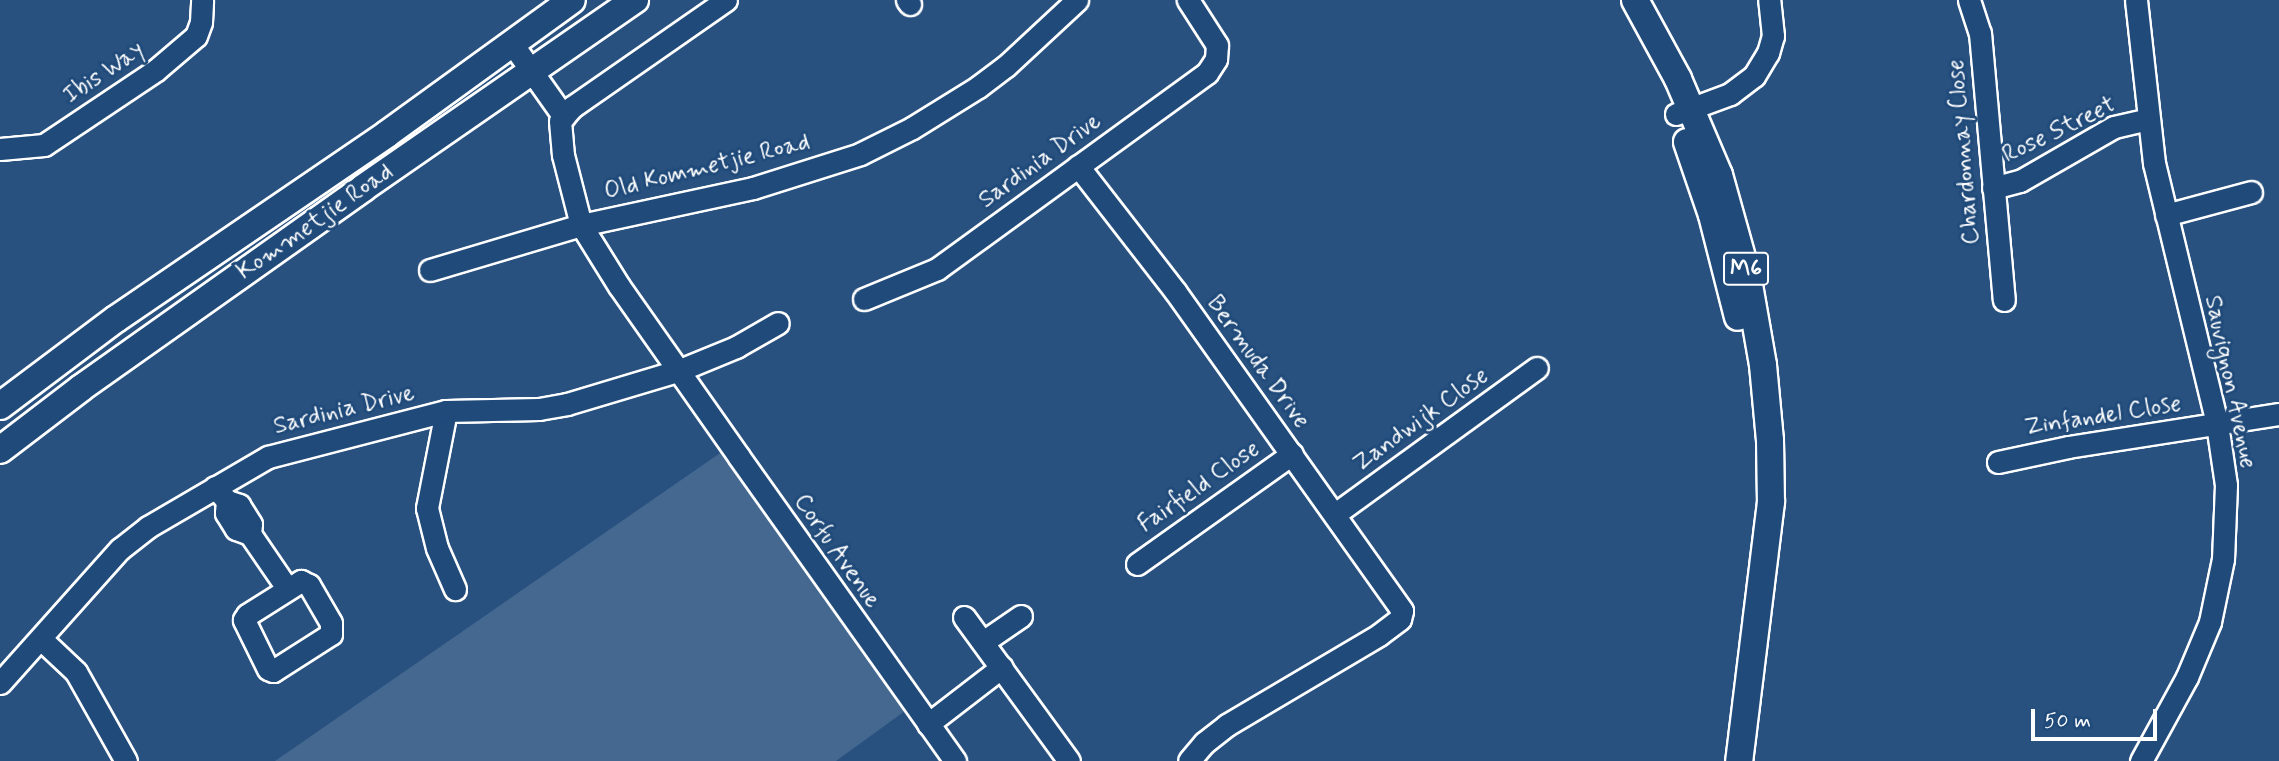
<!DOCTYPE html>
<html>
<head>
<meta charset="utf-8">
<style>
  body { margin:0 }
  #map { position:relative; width:2279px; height:761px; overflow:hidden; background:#28517f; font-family:Mynerve,sans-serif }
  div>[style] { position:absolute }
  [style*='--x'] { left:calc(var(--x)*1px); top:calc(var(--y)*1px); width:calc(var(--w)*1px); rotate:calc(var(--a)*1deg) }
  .green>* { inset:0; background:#446890 }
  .roads { filter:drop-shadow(2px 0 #fff) drop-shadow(-2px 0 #fff) drop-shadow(0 2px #fff) drop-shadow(0 -2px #fff) }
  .minor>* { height:21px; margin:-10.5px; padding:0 10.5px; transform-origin:10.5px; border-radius:10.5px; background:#1f4a7a }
  .major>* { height:26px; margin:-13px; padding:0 13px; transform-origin:13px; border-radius:13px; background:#1f4a7a }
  span { translate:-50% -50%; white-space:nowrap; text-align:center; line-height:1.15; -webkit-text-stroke:6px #1f4a7a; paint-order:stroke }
  .shield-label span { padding:2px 5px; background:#1f4a7a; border:2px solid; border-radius:5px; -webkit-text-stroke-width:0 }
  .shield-label { font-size:23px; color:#fff; font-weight:700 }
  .street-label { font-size:24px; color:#fff }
  .scale { position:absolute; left:2031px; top:709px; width:126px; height:32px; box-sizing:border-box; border:4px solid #fff; border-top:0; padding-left:9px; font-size:21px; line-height:24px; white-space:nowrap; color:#fff; -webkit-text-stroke:5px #1f4a7a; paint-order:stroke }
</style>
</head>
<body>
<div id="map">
  <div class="green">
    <i style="clip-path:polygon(723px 451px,909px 708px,836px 761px,275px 761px)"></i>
  </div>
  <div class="roads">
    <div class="minor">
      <i style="--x:726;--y:0;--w:188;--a:145.2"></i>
      <i style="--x:572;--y:107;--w:18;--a:131"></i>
      <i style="--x:560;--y:121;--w:34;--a:85"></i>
      <i style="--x:563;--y:155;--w:72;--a:75.6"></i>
      <i style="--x:581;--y:225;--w:72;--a:58.1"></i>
      <i style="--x:619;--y:286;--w:209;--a:54.9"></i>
      <i style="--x:739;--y:457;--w:373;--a:54.6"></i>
      <i style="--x:907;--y:0;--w:5;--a:53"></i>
      <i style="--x:1969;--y:0;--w:35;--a:72"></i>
      <i style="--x:1980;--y:33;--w:268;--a:84.9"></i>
      <i style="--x:2136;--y:0;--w:164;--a:83.7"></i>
      <i style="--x:2154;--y:163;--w:268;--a:76.4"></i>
      <i style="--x:2217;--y:424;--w:62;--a:81.6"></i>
      <i style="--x:2226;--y:485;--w:74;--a:92.3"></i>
      <i style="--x:2223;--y:559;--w:64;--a:101.7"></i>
      <i style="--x:2210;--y:622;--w:60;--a:112.7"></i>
      <i style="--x:2187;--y:677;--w:96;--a:118.7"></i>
      <i style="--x:513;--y:45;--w:88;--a:54.7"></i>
      <i style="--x:1676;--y:114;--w:58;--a:-20.3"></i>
      <i style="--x:1730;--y:94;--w:30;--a:-37"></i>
      <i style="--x:1754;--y:76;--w:27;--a:-59"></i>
      <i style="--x:1768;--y:53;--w:18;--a:-74"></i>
      <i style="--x:1773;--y:36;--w:36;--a:-96"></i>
      <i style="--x:0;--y:149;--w:44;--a:-5.2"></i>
      <i style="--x:44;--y:145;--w:135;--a:-33.8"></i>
      <i style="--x:156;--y:70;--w:52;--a:-40.4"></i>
      <i style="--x:196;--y:36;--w:15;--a:-70"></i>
      <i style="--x:201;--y:22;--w:22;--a:-87"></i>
      <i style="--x:1078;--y:166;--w:158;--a:52.2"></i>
      <i style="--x:1175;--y:291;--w:392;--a:54.6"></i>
      <i style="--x:1402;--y:611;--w:8;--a:104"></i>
      <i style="--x:1400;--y:619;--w:26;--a:143"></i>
      <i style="--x:1379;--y:635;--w:177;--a:149.4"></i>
      <i style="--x:1227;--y:725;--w:29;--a:142"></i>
      <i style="--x:1204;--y:743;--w:23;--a:130"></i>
      <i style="--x:1993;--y:188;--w:28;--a:-15"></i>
      <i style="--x:2020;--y:181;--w:108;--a:-29.9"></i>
      <i style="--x:2114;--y:127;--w:35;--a:-13"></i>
      <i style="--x:2166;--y:215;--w:88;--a:-15.1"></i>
      <i style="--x:430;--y:270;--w:158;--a:-16.6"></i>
      <i style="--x:581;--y:225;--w:176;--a:-12.1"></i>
      <i style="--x:753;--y:188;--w:112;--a:-17.6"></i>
      <i style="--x:860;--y:154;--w:58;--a:-26.6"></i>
      <i style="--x:912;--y:128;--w:78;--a:-31.8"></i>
      <i style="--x:978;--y:87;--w:35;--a:-37"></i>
      <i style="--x:1006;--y:66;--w:97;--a:-42.9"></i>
      <i style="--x:864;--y:299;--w:79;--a:-22.3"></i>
      <i style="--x:937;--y:269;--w:334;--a:-36"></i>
      <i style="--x:1207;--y:73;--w:17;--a:-57"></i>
      <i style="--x:1216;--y:59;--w:14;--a:-86"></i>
      <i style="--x:1217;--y:45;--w:54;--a:-122.8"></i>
      <i style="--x:446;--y:411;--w:99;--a:101.1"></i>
      <i style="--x:427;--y:508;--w:41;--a:76"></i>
      <i style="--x:437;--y:548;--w:45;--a:66.3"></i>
      <i style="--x:1998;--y:462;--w:72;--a:-12.1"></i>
      <i style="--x:2068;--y:447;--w:214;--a:-8.9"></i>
      <i style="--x:215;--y:487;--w:18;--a:49"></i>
      <i style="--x:227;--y:501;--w:13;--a:18"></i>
      <i style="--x:239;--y:505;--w:22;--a:58"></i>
      <i style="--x:251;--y:524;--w:10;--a:96"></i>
      <i style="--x:250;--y:534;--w:65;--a:55.6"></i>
      <i style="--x:227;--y:501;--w:12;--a:95"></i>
      <i style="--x:226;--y:513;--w:19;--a:58"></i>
      <i style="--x:236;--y:529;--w:15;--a:20"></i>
      <i style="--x:1335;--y:514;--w:249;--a:-35.9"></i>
      <i style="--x:1137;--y:564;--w:190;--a:-35.4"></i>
      <i style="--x:301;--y:581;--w:9;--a:27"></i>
      <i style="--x:309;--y:585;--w:44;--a:59.9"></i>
      <i style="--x:331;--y:623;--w:11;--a:90"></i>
      <i style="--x:331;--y:634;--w:69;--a:147.5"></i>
      <i style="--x:273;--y:671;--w:5;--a:-158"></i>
      <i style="--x:268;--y:669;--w:55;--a:-116.1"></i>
      <i style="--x:244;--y:620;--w:6;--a:-59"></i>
      <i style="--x:247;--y:615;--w:64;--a:-32.2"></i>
      <i style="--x:964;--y:617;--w:178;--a:53.9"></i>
      <i style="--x:41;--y:639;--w:48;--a:43.3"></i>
      <i style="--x:76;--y:672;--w:102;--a:60.7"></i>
      <i style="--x:983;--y:642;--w:46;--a:-34.4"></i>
      <i style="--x:0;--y:683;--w:180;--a:-48.2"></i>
      <i style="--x:120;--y:549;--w:36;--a:-38"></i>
      <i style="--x:148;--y:527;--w:139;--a:-30.3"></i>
      <i style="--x:268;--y:457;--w:184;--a:-14.5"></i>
      <i style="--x:446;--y:411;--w:93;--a:-1.2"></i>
      <i style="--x:539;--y:409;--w:28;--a:-10"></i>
      <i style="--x:567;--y:404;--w:118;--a:-16.7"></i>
      <i style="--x:680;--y:370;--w:61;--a:-22.3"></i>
      <i style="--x:736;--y:347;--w:48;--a:-29.7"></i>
      <i style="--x:928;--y:724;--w:93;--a:-37.6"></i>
    </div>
    <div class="major">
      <i style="--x:1635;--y:0;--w:90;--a:61.4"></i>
      <i style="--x:1678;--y:79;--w:104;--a:66.9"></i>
      <i style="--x:1719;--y:175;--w:108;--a:74.4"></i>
      <i style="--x:1748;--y:279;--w:87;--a:80.1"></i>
      <i style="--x:1763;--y:365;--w:75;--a:84.7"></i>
      <i style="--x:1770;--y:440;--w:62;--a:89.1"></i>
      <i style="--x:1771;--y:502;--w:261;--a:97"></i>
      <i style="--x:1687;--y:142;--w:77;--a:71.1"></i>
      <i style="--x:1712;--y:215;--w:105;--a:75.7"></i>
      <i style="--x:0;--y:406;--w:145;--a:-36.9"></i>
      <i style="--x:116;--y:319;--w:328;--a:-34.3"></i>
      <i style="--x:387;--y:134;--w:228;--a:-35.9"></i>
      <i style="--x:0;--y:450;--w:102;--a:-37.4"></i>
      <i style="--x:81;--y:388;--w:346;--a:-35.3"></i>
      <i style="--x:363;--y:188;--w:331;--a:-34.7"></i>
    </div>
  </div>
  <div class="shield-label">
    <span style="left:1746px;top:269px">M6</span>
  </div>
  <div class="street-label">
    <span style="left:104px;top:73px;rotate:-34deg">Ibis Way</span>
    <span style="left:2059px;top:130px;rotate:-26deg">Rose Street</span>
    <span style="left:1964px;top:152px;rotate:-95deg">Chardonnay Close</span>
    <span style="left:1040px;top:161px;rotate:-36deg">Sardinia Drive</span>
    <span style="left:707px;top:167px;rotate:-14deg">Old Kommetjie Road</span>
    <span style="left:315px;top:222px;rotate:-35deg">Kommetjie Road</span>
    <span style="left:1258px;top:362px;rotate:54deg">Bermuda Drive</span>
    <span style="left:2230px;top:382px;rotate:78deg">Sauvignon Avenue</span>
    <span style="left:344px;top:410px;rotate:-14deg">Sardinia Drive</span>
    <span style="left:2103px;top:416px;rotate:-9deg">Zinfandel Close</span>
    <span style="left:1421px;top:420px;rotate:-36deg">Zandwijk Close</span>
    <span style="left:1199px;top:487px;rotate:-35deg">Fairfield Close</span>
    <span style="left:837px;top:551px;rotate:55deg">Corfu Avenue</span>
  </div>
  <div class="scale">50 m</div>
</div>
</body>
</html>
